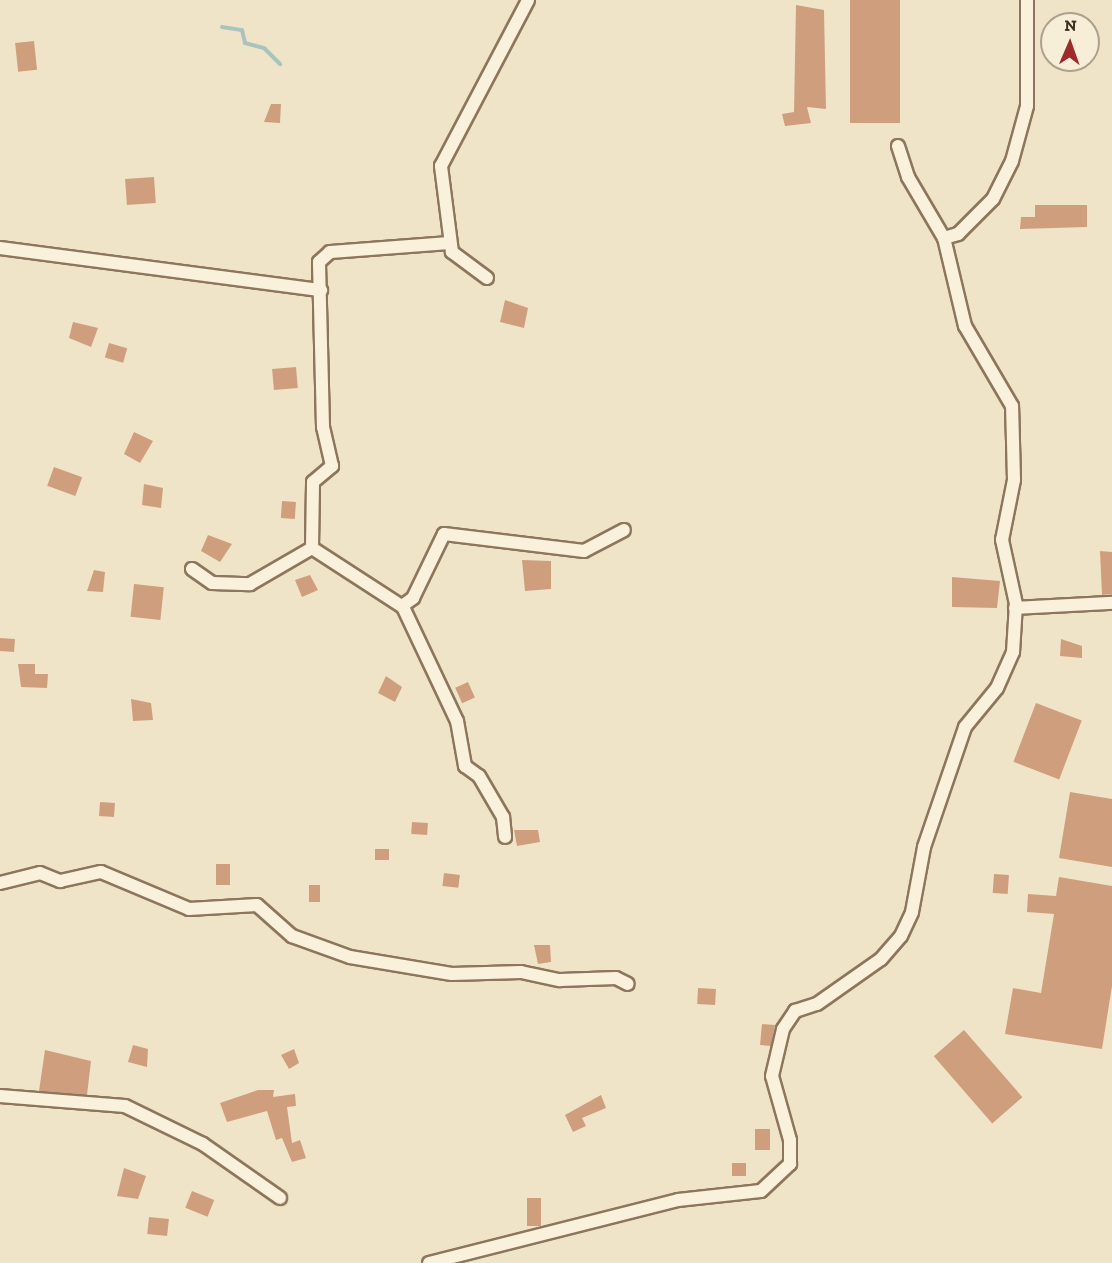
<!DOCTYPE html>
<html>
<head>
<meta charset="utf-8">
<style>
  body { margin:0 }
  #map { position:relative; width:1112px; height:1263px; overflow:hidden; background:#f0e4c8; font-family:"Zilla Slab",serif }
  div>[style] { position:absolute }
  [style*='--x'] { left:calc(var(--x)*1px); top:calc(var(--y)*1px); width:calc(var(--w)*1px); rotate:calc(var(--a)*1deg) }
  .stream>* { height:4px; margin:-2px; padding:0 2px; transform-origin:2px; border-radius:2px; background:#a9c4bc }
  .building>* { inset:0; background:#cf9f7d; transform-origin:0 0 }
  .roads { filter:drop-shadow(2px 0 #8d765c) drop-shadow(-2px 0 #8d765c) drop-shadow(0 2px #8d765c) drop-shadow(0 -2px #8d765c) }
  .minor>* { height:12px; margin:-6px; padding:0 6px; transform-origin:6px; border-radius:6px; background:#faf1dc }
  span { translate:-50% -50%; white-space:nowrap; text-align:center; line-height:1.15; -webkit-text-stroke:4.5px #f7eed8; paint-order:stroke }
  .north { position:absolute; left:1040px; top:12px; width:60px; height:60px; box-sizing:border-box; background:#f7eed8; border:2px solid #ada18e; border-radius:50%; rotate:2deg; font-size:16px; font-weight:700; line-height:24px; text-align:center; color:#3d2e20 }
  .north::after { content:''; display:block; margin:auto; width:21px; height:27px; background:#9e2a2b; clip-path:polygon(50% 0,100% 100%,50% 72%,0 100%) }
</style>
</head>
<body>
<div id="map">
  <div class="stream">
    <i style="--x:222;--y:27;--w:20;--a:9"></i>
    <i style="--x:242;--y:30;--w:13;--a:77"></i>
    <i style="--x:245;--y:43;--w:20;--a:15"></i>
    <i style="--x:264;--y:48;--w:23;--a:45"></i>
  </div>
  <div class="building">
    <i style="left:850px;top:0;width:50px;height:123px"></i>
    <i style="clip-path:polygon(796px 5px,824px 10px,826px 109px,807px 107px,811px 123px,785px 126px,782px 114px,794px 112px)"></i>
    <i style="left:34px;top:41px;width:29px;height:19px;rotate:84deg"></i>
    <i style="clip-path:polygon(271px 104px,281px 104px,280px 123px,264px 122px)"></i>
    <i style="left:154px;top:177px;width:26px;height:29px;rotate:86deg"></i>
    <i style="clip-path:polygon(1035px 205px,1087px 205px,1087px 227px,1020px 229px,1021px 217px,1035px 217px)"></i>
    <i style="clip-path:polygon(505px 300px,528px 308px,524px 328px,500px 322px)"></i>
    <i style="clip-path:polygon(73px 322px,98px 328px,91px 347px,69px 338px)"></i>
    <i style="left:109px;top:343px;width:19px;height:15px;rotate:16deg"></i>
    <i style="left:296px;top:367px;width:21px;height:24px;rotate:85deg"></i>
    <i style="clip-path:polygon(134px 432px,153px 441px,140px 463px,124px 454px)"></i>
    <i style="left:54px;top:467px;width:30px;height:20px;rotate:20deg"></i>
    <i style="clip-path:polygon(144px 484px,163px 488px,161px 508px,142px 505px)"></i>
    <i style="left:282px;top:501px;width:14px;height:17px;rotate:4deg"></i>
    <i style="clip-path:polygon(208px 535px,232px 544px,220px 562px,201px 551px)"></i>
    <i style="clip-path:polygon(1100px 551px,1112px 552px,1112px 594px,1102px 595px)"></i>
    <i style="clip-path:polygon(522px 560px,551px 561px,551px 589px,525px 591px)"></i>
    <i style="clip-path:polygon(94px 570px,105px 572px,103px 592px,87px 591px)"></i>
    <i style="clip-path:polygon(310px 575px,318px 590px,302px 597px,295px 580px)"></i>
    <i style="clip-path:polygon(952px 577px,1000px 581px,997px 608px,952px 607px)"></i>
    <i style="left:134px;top:584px;width:30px;height:33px;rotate:6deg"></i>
    <i style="left:0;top:638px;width:15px;height:13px;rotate:4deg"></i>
    <i style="clip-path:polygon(1061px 639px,1082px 646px,1082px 658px,1060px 656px)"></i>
    <i style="clip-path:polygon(18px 664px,35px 664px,35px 674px,48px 674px,47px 688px,21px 687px)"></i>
    <i style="clip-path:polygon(386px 676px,402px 687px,395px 702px,378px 693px)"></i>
    <i style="left:468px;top:682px;width:17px;height:14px;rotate:66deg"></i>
    <i style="clip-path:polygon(131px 699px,151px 703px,153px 720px,133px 721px)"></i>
    <i style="left:1036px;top:703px;width:49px;height:63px;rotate:21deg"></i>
    <i style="clip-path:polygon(1070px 792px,1112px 799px,1112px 867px,1059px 858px)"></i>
    <i style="left:100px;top:802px;width:15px;height:14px;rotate:4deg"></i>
    <i style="left:412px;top:822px;width:16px;height:12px;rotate:4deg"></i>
    <i style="clip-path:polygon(514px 830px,538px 830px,540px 842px,517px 846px)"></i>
    <i style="left:375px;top:849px;width:14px;height:11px"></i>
    <i style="left:216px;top:864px;width:14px;height:21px"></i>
    <i style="left:444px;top:873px;width:16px;height:13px;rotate:7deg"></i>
    <i style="left:994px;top:874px;width:15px;height:19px;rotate:4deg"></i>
    <i style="clip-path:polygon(1059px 877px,1112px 886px,1112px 986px,1102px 1049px,1005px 1034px,1013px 988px,1041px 993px,1054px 914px,1027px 912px,1028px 894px,1056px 896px)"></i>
    <i style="left:309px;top:885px;width:11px;height:17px"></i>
    <i style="clip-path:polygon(534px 945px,550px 945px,551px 962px,538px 964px)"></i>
    <i style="left:698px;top:988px;width:18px;height:16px;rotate:3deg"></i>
    <i style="clip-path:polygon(762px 1024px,775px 1025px,771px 1046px,760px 1045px)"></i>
    <i style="left:964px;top:1030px;width:89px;height:40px;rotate:49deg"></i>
    <i style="clip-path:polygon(133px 1045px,148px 1049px,147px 1067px,128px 1062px)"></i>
    <i style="clip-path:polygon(294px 1049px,299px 1063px,289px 1069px,281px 1055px)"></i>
    <i style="clip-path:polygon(45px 1050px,91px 1061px,87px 1095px,39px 1091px)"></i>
    <i style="clip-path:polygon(258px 1090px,274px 1090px,273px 1097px,295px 1094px,296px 1106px,287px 1107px,292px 1143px,300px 1140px,306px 1158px,292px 1162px,282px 1138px,276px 1140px,267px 1111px,227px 1122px,220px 1103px)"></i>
    <i style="clip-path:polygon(601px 1095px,606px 1108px,582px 1118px,586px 1126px,573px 1132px,565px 1115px)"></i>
    <i style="left:755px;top:1129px;width:15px;height:21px"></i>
    <i style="left:732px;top:1163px;width:14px;height:13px"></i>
    <i style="clip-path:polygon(124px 1168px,146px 1176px,138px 1199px,117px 1196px)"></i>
    <i style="left:192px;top:1191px;width:24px;height:18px;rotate:22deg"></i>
    <i style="left:527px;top:1198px;width:14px;height:28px"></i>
    <i style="left:149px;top:1217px;width:20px;height:17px;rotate:6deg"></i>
  </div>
  <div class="roads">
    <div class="minor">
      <i style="--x:898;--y:146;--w:33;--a:72"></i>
      <i style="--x:908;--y:177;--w:71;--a:59.5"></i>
      <i style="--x:0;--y:248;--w:324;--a:7.5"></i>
      <i style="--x:487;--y:278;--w:44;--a:-143.4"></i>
      <i style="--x:452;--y:252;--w:87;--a:-97.3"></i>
      <i style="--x:441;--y:166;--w:187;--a:-62.3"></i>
      <i style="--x:312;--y:548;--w:66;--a:-89.1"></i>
      <i style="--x:313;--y:482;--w:25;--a:-40"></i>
      <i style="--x:332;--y:466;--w:40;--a:-103"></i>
      <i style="--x:323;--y:427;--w:165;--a:-91.4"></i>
      <i style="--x:319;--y:262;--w:15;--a:-42"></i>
      <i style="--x:330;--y:252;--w:120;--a:-4.3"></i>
      <i style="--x:192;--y:569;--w:24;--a:35"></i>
      <i style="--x:212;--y:583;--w:38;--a:2"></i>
      <i style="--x:250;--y:584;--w:72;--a:-30.1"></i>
      <i style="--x:312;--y:548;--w:108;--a:33"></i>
      <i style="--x:403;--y:607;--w:126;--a:64.7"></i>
      <i style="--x:457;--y:721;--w:46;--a:79.9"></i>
      <i style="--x:465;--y:766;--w:17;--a:36"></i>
      <i style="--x:479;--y:776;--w:48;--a:59.7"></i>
      <i style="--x:503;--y:817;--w:20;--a:84"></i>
      <i style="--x:402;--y:606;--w:14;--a:-36"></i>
      <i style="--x:413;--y:598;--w:71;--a:-64.2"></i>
      <i style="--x:444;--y:534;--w:141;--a:6.9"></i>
      <i style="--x:584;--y:551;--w:45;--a:-27.7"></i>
      <i style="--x:1015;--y:608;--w:97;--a:-3"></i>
      <i style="--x:0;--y:883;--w:41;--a:-14"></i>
      <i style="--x:40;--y:873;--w:22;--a:22"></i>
      <i style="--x:60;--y:881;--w:42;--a:-12.4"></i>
      <i style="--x:101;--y:872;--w:95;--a:22.8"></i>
      <i style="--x:189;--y:909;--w:68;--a:-3.4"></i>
      <i style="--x:257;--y:905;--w:47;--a:41.5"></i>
      <i style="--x:292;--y:936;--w:62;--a:19.9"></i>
      <i style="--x:350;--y:957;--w:103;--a:9.5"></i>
      <i style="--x:452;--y:974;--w:69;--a:-1.7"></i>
      <i style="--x:521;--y:972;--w:40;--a:12"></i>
      <i style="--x:560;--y:980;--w:56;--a:-2"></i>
      <i style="--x:616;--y:978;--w:13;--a:27"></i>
      <i style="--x:0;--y:1096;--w:125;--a:4.6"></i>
      <i style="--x:125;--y:1106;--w:87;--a:26"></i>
      <i style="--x:203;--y:1144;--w:94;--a:35"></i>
      <i style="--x:429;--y:1263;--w:257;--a:-14.2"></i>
      <i style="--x:678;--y:1200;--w:83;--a:-6.2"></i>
      <i style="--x:761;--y:1191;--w:40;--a:-43"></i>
      <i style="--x:790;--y:1164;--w:24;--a:-90"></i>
      <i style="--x:790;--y:1140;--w:66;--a:-105.7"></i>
      <i style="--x:772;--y:1076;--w:48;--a:-76.8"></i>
      <i style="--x:783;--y:1029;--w:22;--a:-56"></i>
      <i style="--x:795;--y:1011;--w:23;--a:-18"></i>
      <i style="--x:817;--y:1004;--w:78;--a:-35.1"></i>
      <i style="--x:881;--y:959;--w:30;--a:-49"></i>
      <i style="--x:901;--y:936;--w:26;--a:-65"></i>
      <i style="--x:912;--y:912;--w:66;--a:-79.5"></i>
      <i style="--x:924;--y:847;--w:127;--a:-71.1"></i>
      <i style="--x:965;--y:727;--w:50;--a:-50.6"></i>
      <i style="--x:997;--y:688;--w:39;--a:-66"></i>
      <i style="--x:1013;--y:652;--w:48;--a:-86.4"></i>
      <i style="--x:1016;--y:604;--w:66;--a:-102.3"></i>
      <i style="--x:1002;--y:540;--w:61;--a:-78.7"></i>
      <i style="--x:1014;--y:480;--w:74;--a:-91.5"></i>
      <i style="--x:1012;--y:406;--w:93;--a:-120.4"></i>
      <i style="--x:965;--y:326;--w:90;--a:-103.4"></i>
      <i style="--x:944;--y:238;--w:15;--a:-16"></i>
      <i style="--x:958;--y:234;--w:49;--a:-45"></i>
      <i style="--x:993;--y:199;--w:42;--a:-63.4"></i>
      <i style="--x:1012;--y:161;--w:57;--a:-74.7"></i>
      <i style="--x:1027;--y:106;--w:106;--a:-90"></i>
    </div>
  </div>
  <div class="north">N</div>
</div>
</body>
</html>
